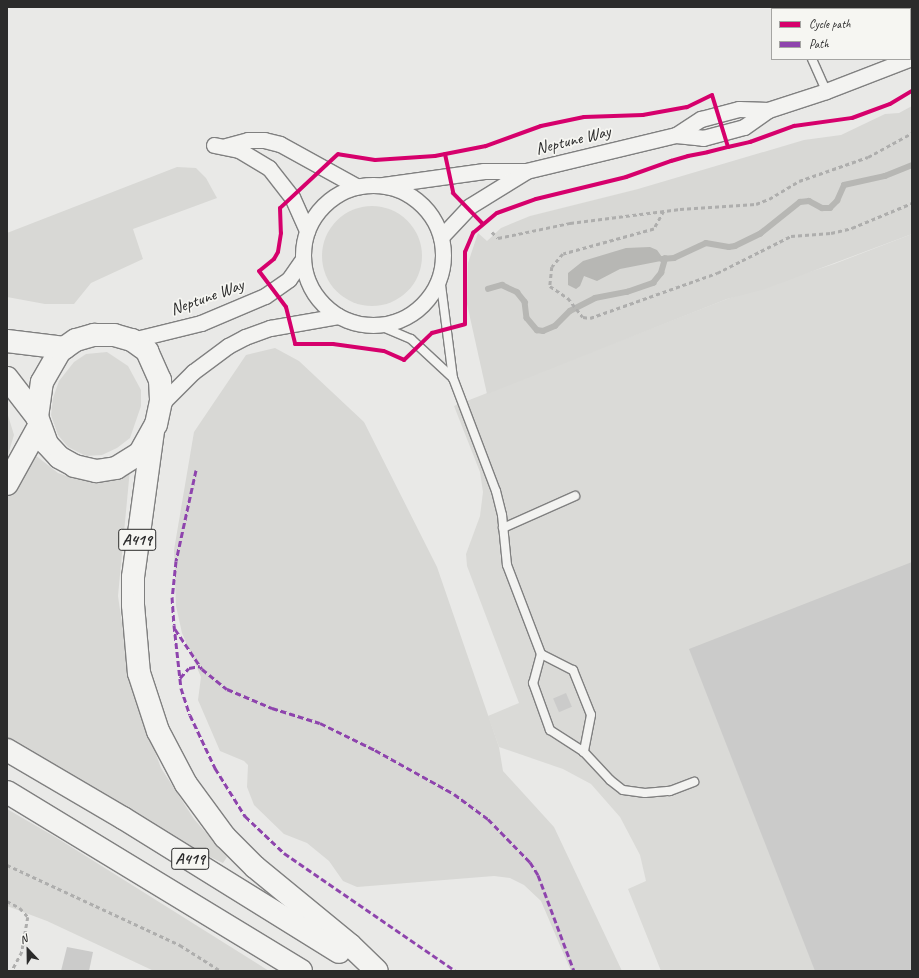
<!DOCTYPE html>
<html>
<head>
<meta charset="utf-8">
<style>
  body { margin:0 }
  #map { position:relative; width:919px; height:978px; overflow:hidden; background:#e9e9e7; font-family:Caveat,sans-serif }
  div>[style] { position:absolute }
  [style*='--x'] { left:calc(var(--x)*1px); top:calc(var(--y)*1px); width:calc(var(--w)*1px); rotate:calc(var(--a)*1deg) }
  .built>* { inset:0; background:#dadad7 }
  .green>* { inset:0; background:#d8d8d5 }
  .round { border-radius:50% }
  .water>* { inset:0; background:#b7b7b4 }
  .stream>* { height:5.5px; margin:-2.75px; padding:0 2.75px; transform-origin:2.75px; border-radius:2.75px; background:#b7b7b4 }
  .building>* { inset:0; background:#cbcbca; transform-origin:0 0 }
  .path>* { height:2.5px; margin-top:-1.25px; transform-origin:0; background:repeating-linear-gradient(90deg,#aeaead 0 4px,transparent 0 7px) }
  .roads { filter:drop-shadow(1px 0 #808080) drop-shadow(-1px 0 #808080) drop-shadow(0 1px #808080) drop-shadow(0 -1px #808080) }
  .lane>* { height:8px; margin:-4px; padding:0 4px; transform-origin:4px; border-radius:4px; background:#f3f3f1 }
  .street>* { height:15px; margin:-7.5px; padding:0 7.5px; transform-origin:7.5px; border-radius:7.5px; background:#f3f3f1 }
  .street>.ring { margin:-7.5px; padding:0; box-sizing:content-box; background:none; border:15px solid #f3f3f1; border-radius:50% }
  .primary>* { height:22px; margin:-11px; padding:0 11px; transform-origin:11px; border-radius:11px; background:#f3f3f1 }
  .highway>* { height:22px; margin:-11px; padding:0 11px; transform-origin:11px; border-radius:11px; background:#f3f3f1 }
  .quiet>* { height:3px; margin-top:-1.5px; transform-origin:0; background:repeating-linear-gradient(90deg,#8e44ad 0 6px,transparent 0 9px) }
  .cycleway>* { height:4px; margin:-2px; padding:0 2px; transform-origin:2px; border-radius:2px; background:#d6006c }
  span { translate:-50% -50%; white-space:nowrap; text-align:center; line-height:1.15; -webkit-text-stroke:3.5px #f6f6f2; paint-order:stroke }
  .shield-label span { padding:1px 3px; background:#f6f6f2; border:1px solid; border-radius:3px; -webkit-text-stroke-width:0 }
  .shield-label { font-size:16px; color:#2b2b2b; font-weight:700 }
  .street-label { font-size:17px; color:#2b2b2b }
  .frame { position:absolute; inset:0; border:8px solid #2b2b2b; pointer-events:none }
  .legend { position:absolute; left:771px; top:8px; width:140px; height:52px; box-sizing:border-box; background:#f6f6f2; border:1px solid #a5a5a2; margin:0; padding:5px 7px; list-style:none; font-size:12px; color:#2b2b2b }
  .legend li { display:flex; align-items:center; gap:8px; height:20px }
  .legend b { width:20px; border:1px solid #a5a5a2 }
  .north { position:absolute; left:8px; top:930px; width:40px; height:40px; -webkit-text-stroke:3px #f6f6f2; paint-order:stroke; rotate:338deg; font-size:11px; font-weight:700; line-height:16px; text-align:center; color:#2b2b2b }
  .north::after { content:''; display:block; margin:auto; width:14px; height:18px; background:#2b2b2b; clip-path:polygon(50% 0,100% 100%,50% 72%,0 100%) }
</style>
</head>
<body>
<div id="map">
  <div class="built">
    <i style="clip-path:polygon(912px 234px,912px 971px,661px 971px,628px 889px,646px 881px,640px 855px,620px 817px,591px 784px,563px 769px,499px 747px,488px 716px,519px 703px,467px 566px,466px 554px,480px 516px,483px 492px,480px 472px,454px 406px,727px 299px,834px 264px)"></i>
  </div>
  <div class="green">
    <i style="clip-path:polygon(912px 106px,912px 234px,765px 289px,727px 299px,487px 394px,467px 304px,468px 263px,478px 233px,487px 241px,501px 228px,530px 216px,638px 189px,804px 140px,841px 135px,885px 114px,899px 113px)"></i>
    <i style="clip-path:polygon(177px 167px,196px 168px,206px 178px,217px 198px,133px 229px,143px 259px,91px 283px,74px 304px,45px 304px,7px 297px,7px 233px)"></i>
    <i class="round" style="left:322px;top:206px;width:100px;height:100px"></i>
    <i style="clip-path:polygon(275px 348px,299px 361px,364px 422px,437px 567px,499px 747px,503px 771px,554px 827px,622px 971px,571px 971px,541px 901px,524px 885px,510px 878px,494px 876px,357px 887px,343px 881px,329px 861px,307px 843px,284px 834px,254px 805px,247px 787px,248px 765px,244px 761px,220px 751px,198px 700px,201px 677px,182px 633px,176px 606px,174px 550px,194px 432px,246px 355px)"></i>
    <i style="clip-path:polygon(107px 352px,128px 366px,141px 390px,141px 406px,130px 438px,117px 448px,102px 455px,86px 456px,68px 447px,58px 435px,51px 415px,53px 398px,59px 381px,74px 362px,86px 354px)"></i>
    <i style="clip-path:polygon(7px 412px,14px 435px,7px 458px)"></i>
    <i style="clip-path:polygon(35px 455px,58px 473px,76px 479px,94px 480px,130px 469px,118px 596px,131px 686px,161px 768px,194px 819px,227px 857px,223px 863px,193px 849px,7px 738px,7px 497px)"></i>
    <i style="clip-path:polygon(7px 809px,57px 838px,269px 971px,154px 971px,47px 921px,7px 906px)"></i>
  </div>
  <div class="water">
    <i style="clip-path:polygon(650px 247px,657px 250px,662px 257px,661px 261px,620px 269px,597px 281px,584px 276px,580px 286px,576px 289px,568px 285px,568px 273px,583px 261px,626px 248px)"></i>
  </div>
  <div class="stream">
    <i style="--x:662;--y:259;--w:12;--a:-5"></i>
    <i style="--x:674;--y:258;--w:35;--a:-25"></i>
    <i style="--x:706;--y:243;--w:23;--a:10"></i>
    <i style="--x:729;--y:247;--w:6;--a:-9"></i>
    <i style="--x:735;--y:246;--w:28;--a:-26"></i>
    <i style="--x:760;--y:234;--w:51;--a:-38.7"></i>
    <i style="--x:800;--y:202;--w:9;--a:-6"></i>
    <i style="--x:809;--y:201;--w:15;--a:28"></i>
    <i style="--x:822;--y:208;--w:8;--a:0"></i>
    <i style="--x:830;--y:208;--w:10;--a:-45"></i>
    <i style="--x:837;--y:201;--w:17;--a:-66"></i>
    <i style="--x:844;--y:185;--w:42;--a:-12.4"></i>
    <i style="--x:885;--y:176;--w:29;--a:-22"></i>
    <i style="--x:488;--y:289;--w:15;--a:-16"></i>
    <i style="--x:502;--y:285;--w:17;--a:25"></i>
    <i style="--x:517;--y:292;--w:13;--a:51"></i>
    <i style="--x:525;--y:302;--w:16;--a:83"></i>
    <i style="--x:527;--y:318;--w:16;--a:50"></i>
    <i style="--x:537;--y:330;--w:6;--a:9"></i>
    <i style="--x:543;--y:331;--w:13;--a:-23"></i>
    <i style="--x:555;--y:326;--w:21;--a:-45"></i>
    <i style="--x:570;--y:311;--w:28;--a:-27"></i>
    <i style="--x:595;--y:298;--w:33;--a:-11"></i>
    <i style="--x:627;--y:292;--w:28;--a:-19"></i>
    <i style="--x:653;--y:283;--w:13;--a:-51"></i>
    <i style="--x:661;--y:273;--w:15;--a:-74"></i>
  </div>
  <div class="building">
    <i style="clip-path:polygon(912px 562px,912px 971px,815px 971px,689px 649px)"></i>
    <i style="left:566px;top:693px;width:15px;height:14px;rotate:67deg"></i>
    <i style="clip-path:polygon(67px 947px,93px 952px,89px 971px,61px 971px)"></i>
  </div>
  <div class="path">
    <i style="--x:664;--y:211;--w:21;--a:119"></i>
    <i style="--x:654;--y:229;--w:94;--a:164.6"></i>
    <i style="--x:563;--y:254;--w:17;--a:130"></i>
    <i style="--x:552;--y:267;--w:19;--a:96"></i>
    <i style="--x:550;--y:286;--w:22;--a:34"></i>
    <i style="--x:568;--y:298;--w:24;--a:52"></i>
    <i style="--x:583;--y:317;--w:7;--a:8"></i>
    <i style="--x:590;--y:318;--w:135;--a:-19.5"></i>
    <i style="--x:717;--y:273;--w:83;--a:-26.6"></i>
    <i style="--x:791;--y:236;--w:40;--a:-4.3"></i>
    <i style="--x:831;--y:233;--w:22;--a:-13"></i>
    <i style="--x:852;--y:228;--w:65;--a:-22.6"></i>
    <i style="--x:492;--y:232;--w:8;--a:45"></i>
    <i style="--x:498;--y:238;--w:74;--a:-11.8"></i>
    <i style="--x:570;--y:223;--w:111;--a:-7.3"></i>
    <i style="--x:680;--y:209;--w:76;--a:-3.8"></i>
    <i style="--x:756;--y:204;--w:14;--a:-21"></i>
    <i style="--x:769;--y:199;--w:35;--a:-31"></i>
    <i style="--x:799;--y:181;--w:73;--a:-19.2"></i>
    <i style="--x:868;--y:157;--w:50;--a:-28.6"></i>
    <i style="--x:7;--y:865;--w:191;--a:24.8"></i>
    <i style="--x:180;--y:945;--w:49;--a:32.4"></i>
    <i style="--x:7;--y:901;--w:15;--a:28"></i>
    <i style="--x:20;--y:908;--w:12;--a:48"></i>
    <i style="--x:28;--y:917;--w:36;--a:100"></i>
    <i style="--x:22;--y:952;--w:21;--a:118"></i>
  </div>
  <div class="roads">
    <div class="lane">
      <i style="--x:812;--y:59;--w:35;--a:66"></i>
      <i style="--x:440;--y:277;--w:102;--a:82.7"></i>
      <i style="--x:453;--y:378;--w:121;--a:69.2"></i>
      <i style="--x:496;--y:491;--w:25;--a:76"></i>
      <i style="--x:502;--y:515;--w:50;--a:84.3"></i>
      <i style="--x:507;--y:565;--w:95;--a:69.1"></i>
      <i style="--x:541;--y:654;--w:30;--a:105"></i>
      <i style="--x:533;--y:683;--w:50;--a:70.1"></i>
      <i style="--x:550;--y:730;--w:40;--a:32.9"></i>
      <i style="--x:584;--y:752;--w:38;--a:47"></i>
      <i style="--x:610;--y:780;--w:16;--a:38"></i>
      <i style="--x:623;--y:790;--w:22;--a:8"></i>
      <i style="--x:645;--y:793;--w:25;--a:-5"></i>
      <i style="--x:670;--y:791;--w:26;--a:-21"></i>
      <i style="--x:378;--y:325;--w:36;--a:23"></i>
      <i style="--x:411;--y:339;--w:57;--a:42.9"></i>
      <i style="--x:503;--y:528;--w:79;--a:-24"></i>
      <i style="--x:541;--y:654;--w:36;--a:27"></i>
      <i style="--x:573;--y:670;--w:48;--a:68.2"></i>
      <i style="--x:591;--y:715;--w:38;--a:101"></i>
    </div>
    <div class="street">
      <i style="--x:676;--y:135;--w:30;--a:-33"></i>
      <i style="--x:701;--y:119;--w:39;--a:-15"></i>
      <i style="--x:739;--y:109;--w:29;--a:2"></i>
      <i style="--x:214;--y:145;--w:25;--a:11"></i>
      <i style="--x:239;--y:150;--w:35;--a:31"></i>
      <i style="--x:269;--y:168;--w:37;--a:52"></i>
      <i style="--x:292;--y:197;--w:37;--a:66"></i>
      <i style="--x:226;--y:146;--w:23;--a:-15"></i>
      <i style="--x:248;--y:140;--w:16;--a:0"></i>
      <i style="--x:264;--y:140;--w:16;--a:14"></i>
      <i style="--x:280;--y:144;--w:87;--a:28.9"></i>
      <i class="ring" style="left:303px;top:185px;width:125px;height:125px"></i>
      <i style="--x:383;--y:185;--w:102;--a:-7.9"></i>
      <i style="--x:484;--y:171;--w:42;--a:0"></i>
      <i style="--x:526;--y:171;--w:154;--a:-13.5"></i>
      <i style="--x:676;--y:135;--w:27;--a:6"></i>
      <i style="--x:703;--y:138;--w:42;--a:-15"></i>
      <i style="--x:744;--y:127;--w:29;--a:-35"></i>
      <i style="--x:768;--y:110;--w:61;--a:-18.1"></i>
      <i style="--x:826;--y:91;--w:89;--a:-21.1"></i>
      <i style="--x:441;--y:237;--w:42;--a:-46.9"></i>
      <i style="--x:470;--y:206;--w:65;--a:-31.7"></i>
      <i style="--x:132;--y:340;--w:71;--a:-13.8"></i>
      <i style="--x:201;--y:323;--w:69;--a:-22.9"></i>
      <i style="--x:265;--y:296;--w:29;--a:-35"></i>
      <i style="--x:289;--y:279;--w:24;--a:-55"></i>
      <i style="--x:160;--y:405;--w:47;--a:-45"></i>
      <i style="--x:193;--y:372;--w:44;--a:-36.6"></i>
      <i style="--x:228;--y:346;--w:19;--a:-28"></i>
      <i style="--x:245;--y:337;--w:27;--a:-20"></i>
      <i style="--x:270;--y:328;--w:69;--a:-10"></i>
    </div>
    <div class="primary">
      <i style="--x:94;--y:335;--w:20;--a:0"></i>
      <i style="--x:114;--y:335;--w:19;--a:16"></i>
      <i style="--x:132;--y:340;--w:19;--a:36"></i>
      <i style="--x:147;--y:351;--w:32;--a:66"></i>
      <i style="--x:160;--y:380;--w:21;--a:87"></i>
      <i style="--x:161;--y:401;--w:24;--a:102"></i>
      <i style="--x:156;--y:424;--w:33;--a:119"></i>
      <i style="--x:140;--y:453;--w:28;--a:148"></i>
      <i style="--x:116;--y:468;--w:20;--a:171"></i>
      <i style="--x:96;--y:471;--w:22;--a:-167"></i>
      <i style="--x:75;--y:466;--w:18;--a:-151"></i>
      <i style="--x:59;--y:457;--w:18;--a:-133"></i>
      <i style="--x:47;--y:444;--w:29;--a:-110"></i>
      <i style="--x:37;--y:417;--w:35;--a:-82"></i>
      <i style="--x:42;--y:382;--w:36;--a:-60"></i>
      <i style="--x:60;--y:351;--w:19;--a:-35"></i>
      <i style="--x:76;--y:340;--w:19;--a:-16"></i>
      <i style="--x:7;--y:341;--w:58;--a:6.9"></i>
      <i style="--x:7;--y:378;--w:49;--a:52.4"></i>
    </div>
    <div class="highway">
      <i style="--x:153;--y:431;--w:147;--a:97.8"></i>
      <i style="--x:133;--y:577;--w:28;--a:90"></i>
      <i style="--x:133;--y:605;--w:68;--a:85"></i>
      <i style="--x:139;--y:673;--w:61;--a:71.9"></i>
      <i style="--x:158;--y:731;--w:60;--a:62.2"></i>
      <i style="--x:186;--y:784;--w:66;--a:53.7"></i>
      <i style="--x:225;--y:837;--w:42;--a:45"></i>
      <i style="--x:255;--y:867;--w:123;--a:39.4"></i>
      <i style="--x:350;--y:945;--w:37;--a:44"></i>
      <i style="--x:7;--y:484;--w:66;--a:-61.1"></i>
      <i style="--x:7;--y:750;--w:134;--a:30.4"></i>
      <i style="--x:123;--y:818;--w:254;--a:31.8"></i>
      <i style="--x:7;--y:792;--w:344;--a:31.3"></i>
    </div>
  </div>
  <div class="quiet">
    <i style="--x:196;--y:470;--w:93;--a:102.4"></i>
    <i style="--x:176;--y:561;--w:36;--a:96"></i>
    <i style="--x:172;--y:597;--w:28;--a:86"></i>
    <i style="--x:174;--y:625;--w:63;--a:83.7"></i>
    <i style="--x:181;--y:688;--w:28;--a:72"></i>
    <i style="--x:190;--y:715;--w:59;--a:64.7"></i>
    <i style="--x:215;--y:768;--w:57;--a:58"></i>
    <i style="--x:245;--y:816;--w:54;--a:43.5"></i>
    <i style="--x:284;--y:853;--w:209;--a:34.5"></i>
    <i style="--x:175;--y:629;--w:48;--a:56"></i>
    <i style="--x:202;--y:669;--w:32;--a:39"></i>
    <i style="--x:227;--y:689;--w:49;--a:22.9"></i>
    <i style="--x:272;--y:708;--w:50;--a:17.4"></i>
    <i style="--x:320;--y:723;--w:61;--a:26.1"></i>
    <i style="--x:375;--y:750;--w:90;--a:29.1"></i>
    <i style="--x:454;--y:794;--w:42;--a:36.3"></i>
    <i style="--x:488;--y:819;--w:60;--a:45.7"></i>
    <i style="--x:530;--y:862;--w:15;--a:58"></i>
    <i style="--x:538;--y:875;--w:103;--a:69.4"></i>
    <i style="--x:180;--y:678;--w:13;--a:-48"></i>
    <i style="--x:189;--y:668;--w:11;--a:-10"></i>
  </div>
  <div class="cycleway">
    <i style="--x:728;--y:147;--w:54;--a:-107.1"></i>
    <i style="--x:712;--y:95;--w:28;--a:154"></i>
    <i style="--x:687;--y:107;--w:45;--a:169.7"></i>
    <i style="--x:643;--y:115;--w:59;--a:178.1"></i>
    <i style="--x:584;--y:117;--w:44;--a:168.2"></i>
    <i style="--x:541;--y:126;--w:59;--a:160"></i>
    <i style="--x:486;--y:146;--w:52;--a:168.9"></i>
    <i style="--x:435;--y:156;--w:60;--a:176.2"></i>
    <i style="--x:375;--y:160;--w:37;--a:-171"></i>
    <i style="--x:338;--y:154;--w:79;--a:137"></i>
    <i style="--x:280;--y:208;--w:25;--a:88"></i>
    <i style="--x:281;--y:233;--w:19;--a:99"></i>
    <i style="--x:278;--y:252;--w:8;--a:120"></i>
    <i style="--x:274;--y:259;--w:19;--a:141"></i>
    <i style="--x:259;--y:271;--w:45;--a:53.1"></i>
    <i style="--x:286;--y:307;--w:38;--a:76"></i>
    <i style="--x:295;--y:344;--w:38;--a:0"></i>
    <i style="--x:333;--y:344;--w:51;--a:7.8"></i>
    <i style="--x:384;--y:351;--w:22;--a:24"></i>
    <i style="--x:404;--y:360;--w:39;--a:-44"></i>
    <i style="--x:432;--y:333;--w:34;--a:-15"></i>
    <i style="--x:465;--y:324;--w:72;--a:-90"></i>
    <i style="--x:465;--y:252;--w:21;--a:-67"></i>
    <i style="--x:473;--y:233;--w:31;--a:-40"></i>
    <i style="--x:497;--y:213;--w:41;--a:-19.7"></i>
    <i style="--x:536;--y:199;--w:93;--a:-13.7"></i>
    <i style="--x:626;--y:177;--w:48;--a:-19.6"></i>
    <i style="--x:671;--y:161;--w:18;--a:-16"></i>
    <i style="--x:688;--y:156;--w:20;--a:-11"></i>
    <i style="--x:708;--y:152;--w:21;--a:-14"></i>
    <i style="--x:728;--y:147;--w:23;--a:-13"></i>
    <i style="--x:750;--y:142;--w:47;--a:-20"></i>
    <i style="--x:794;--y:126;--w:59;--a:-7.9"></i>
    <i style="--x:852;--y:118;--w:40;--a:-20.2"></i>
    <i style="--x:890;--y:104;--w:26;--a:-31"></i>
    <i style="--x:445;--y:154;--w:40;--a:78"></i>
    <i style="--x:453;--y:193;--w:42;--a:46"></i>
  </div>
  <div class="shield-label">
    <span style="left:137px;top:540px">A419</span>
    <span style="left:190px;top:859px">A419</span>
  </div>
  <div class="street-label">
    <span style="left:573px;top:140px;rotate:-14deg">Neptune Way</span>
    <span style="left:207px;top:297px;rotate:-20deg">Neptune Way</span>
  </div>
  <div class="frame"></div>
  <ul class="legend">
  <li><b style="height:5px;background:#d6006c"></b>Cycle path</li>
  <li><b style="height:5px;background:#8e44ad"></b>Path</li>
  </ul>
  <div class="north">N</div>
</div>
</body>
</html>
